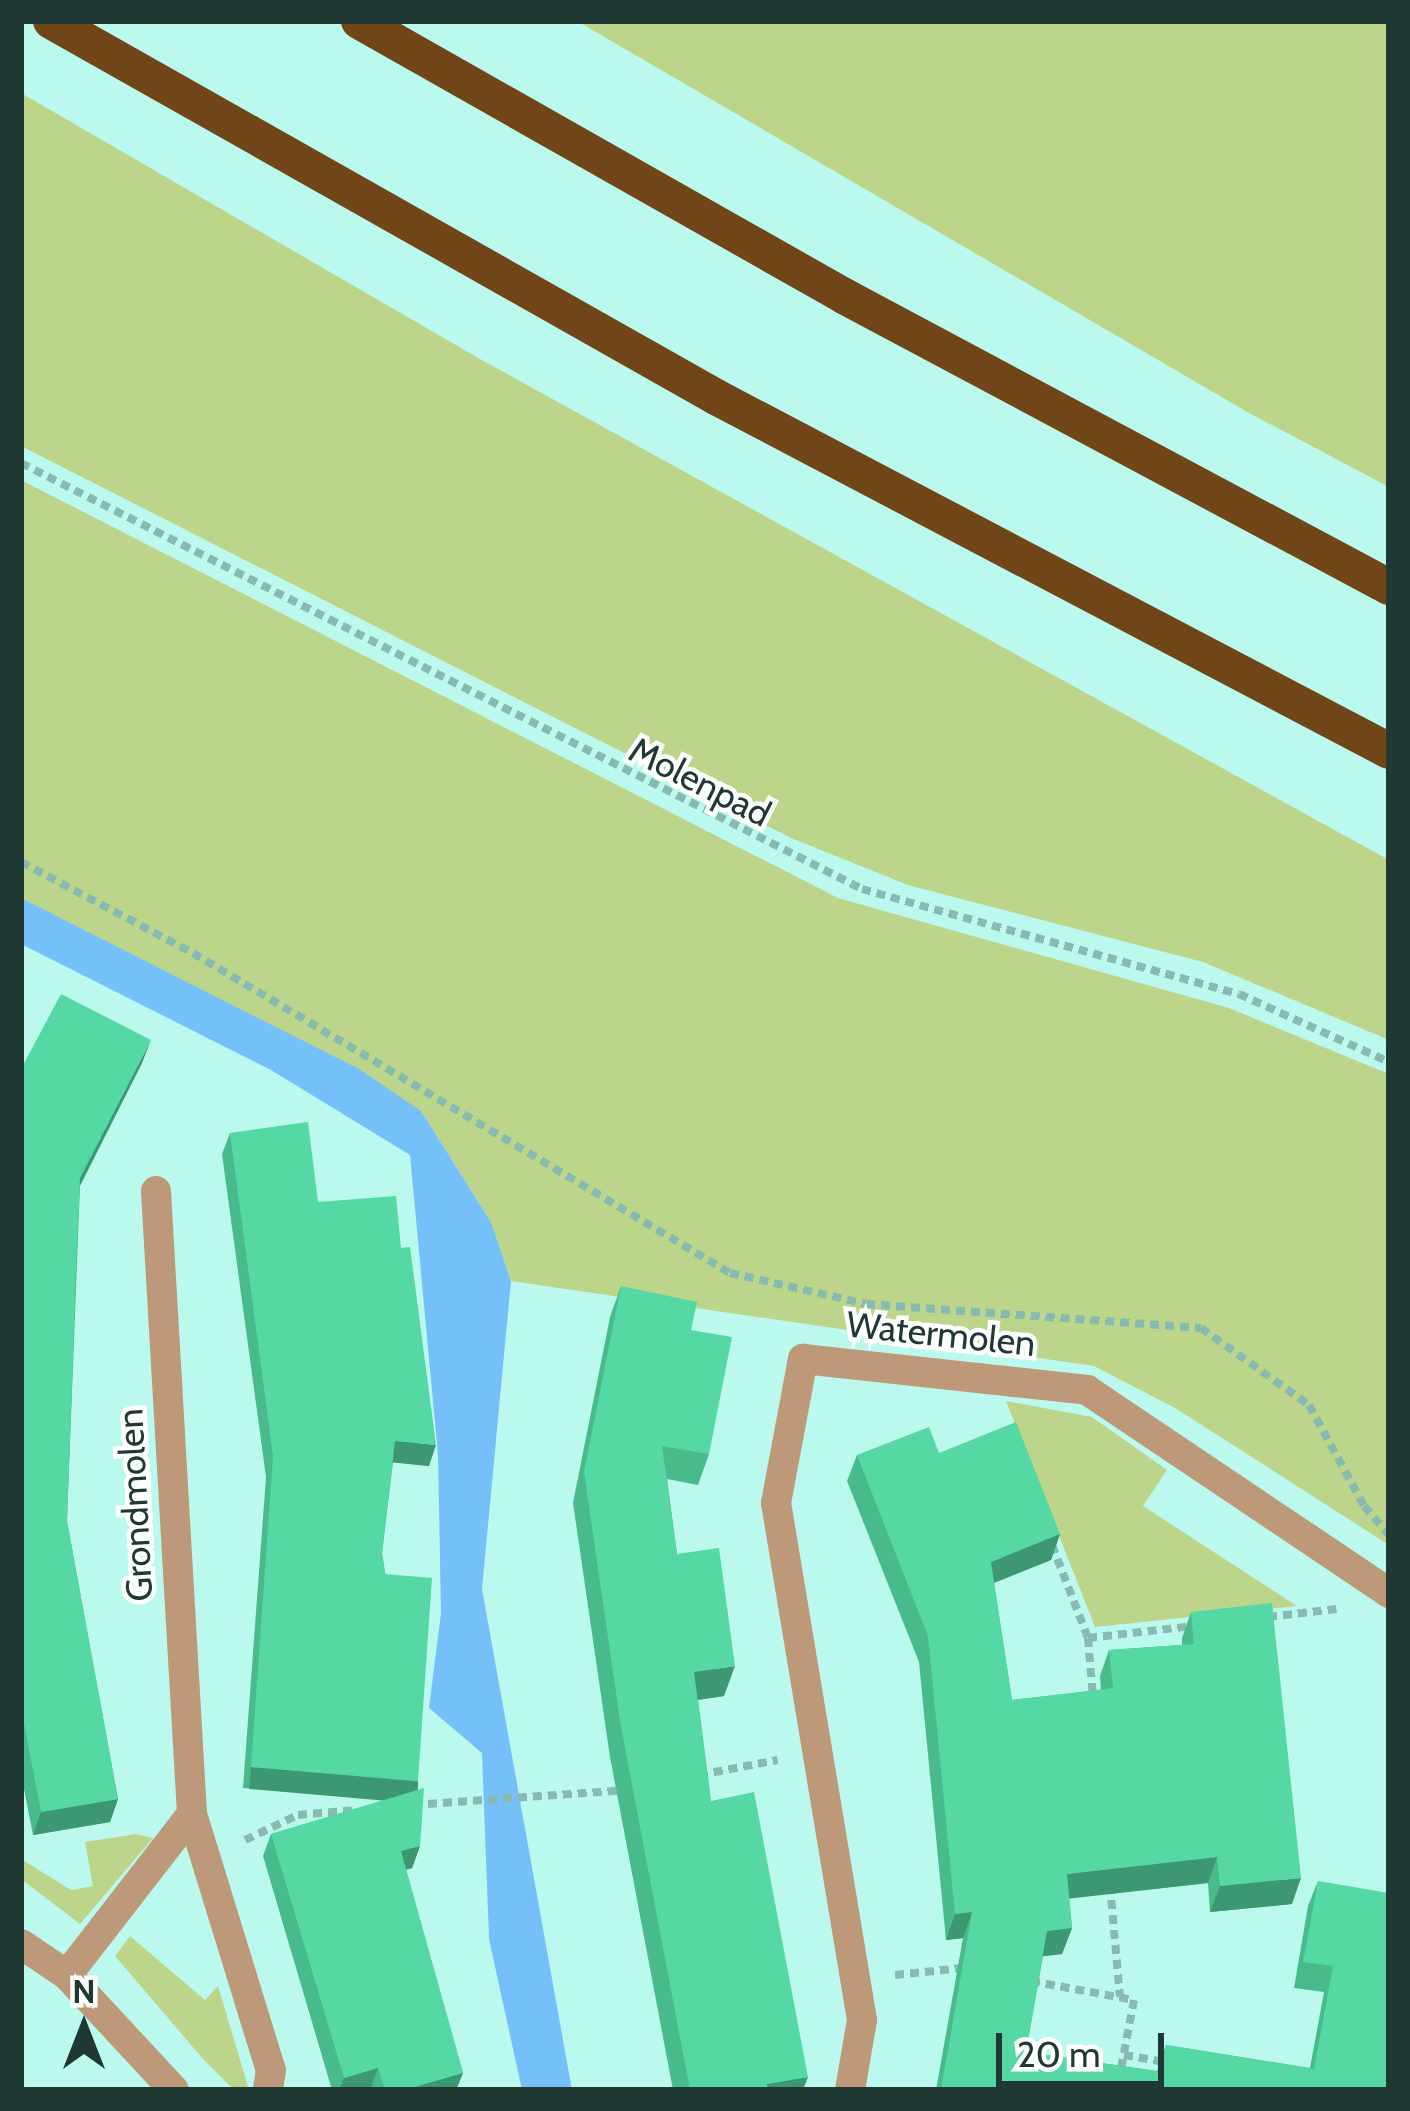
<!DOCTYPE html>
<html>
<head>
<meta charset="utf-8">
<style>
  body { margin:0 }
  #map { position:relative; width:1410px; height:2111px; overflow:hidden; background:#bbf9ef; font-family:Cabin,sans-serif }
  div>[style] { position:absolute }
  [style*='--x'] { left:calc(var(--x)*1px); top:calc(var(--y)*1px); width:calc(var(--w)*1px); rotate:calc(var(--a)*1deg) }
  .green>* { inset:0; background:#bdd58b }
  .water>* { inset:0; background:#76c0fa }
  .path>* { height:8px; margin-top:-4px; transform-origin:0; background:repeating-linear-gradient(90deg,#88bab2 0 9px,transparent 0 15px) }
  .minor>* { height:30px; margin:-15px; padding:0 15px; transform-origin:15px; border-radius:15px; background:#be9979 }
  .highway>* { height:36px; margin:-18px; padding:0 18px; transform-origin:18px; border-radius:18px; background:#704517 }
  .wall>* { inset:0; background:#49ba8c }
  .shaded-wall>* { inset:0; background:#3c9772; transform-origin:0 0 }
  .building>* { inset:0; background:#55d8a3 }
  span { translate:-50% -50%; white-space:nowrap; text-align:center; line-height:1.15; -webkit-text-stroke:9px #fff; paint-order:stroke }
  .street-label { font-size:36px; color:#1f3834 }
  .frame { position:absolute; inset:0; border:24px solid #1f3834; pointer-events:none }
  .north { position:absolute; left:24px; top:1967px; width:120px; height:120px; -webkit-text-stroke:9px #fff; paint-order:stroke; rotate:0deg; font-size:33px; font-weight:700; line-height:48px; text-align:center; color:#1f3834 }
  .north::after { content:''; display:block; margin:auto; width:42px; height:54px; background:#1f3834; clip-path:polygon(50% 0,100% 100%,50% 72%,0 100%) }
  .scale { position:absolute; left:996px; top:2033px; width:168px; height:54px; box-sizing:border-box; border:6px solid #1f3834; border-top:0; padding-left:15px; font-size:36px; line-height:42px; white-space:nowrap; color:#1f3834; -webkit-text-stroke:9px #fff; paint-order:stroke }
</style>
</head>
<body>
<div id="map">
  <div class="green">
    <i style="clip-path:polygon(577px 21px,1389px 21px,1389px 487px,1249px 413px)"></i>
    <i style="clip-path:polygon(21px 93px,480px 359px,1389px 860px,1389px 1040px,1203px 962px,908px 885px,791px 838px,21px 446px)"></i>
    <i style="clip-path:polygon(21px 480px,838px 898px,1229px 1008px,1389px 1074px,1389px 1545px,1175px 1408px,1094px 1366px,511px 1281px,491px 1222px,421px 1111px,21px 898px)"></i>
    <i style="clip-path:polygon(1006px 1401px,1092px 1417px,1167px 1470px,1143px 1506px,1297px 1606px,1095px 1627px)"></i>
    <i style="clip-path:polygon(136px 1834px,153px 1838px,80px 1924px,21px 1879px,21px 1859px,71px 1890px,93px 1886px,85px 1842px)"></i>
    <i style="clip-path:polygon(130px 1936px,205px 2000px,218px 1986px,249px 2090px,234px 2090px,203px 2059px,115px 1956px)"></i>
  </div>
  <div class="water">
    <i style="clip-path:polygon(21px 898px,359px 1069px,421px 1111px,491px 1222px,511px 1281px,482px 1589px,572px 2090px,522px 2090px,489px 1939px,482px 1753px,429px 1708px,441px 1613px,438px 1455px,410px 1155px,271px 1070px,21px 944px)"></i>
  </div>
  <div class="path">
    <i style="--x:21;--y:463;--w:943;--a:26.86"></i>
    <i style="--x:862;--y:889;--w:391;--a:15.6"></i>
    <i style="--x:1239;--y:994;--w:165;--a:24.4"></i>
    <i style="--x:21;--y:862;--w:195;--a:27.9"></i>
    <i style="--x:193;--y:953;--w:625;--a:30.79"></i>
    <i style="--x:730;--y:1273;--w:139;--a:12.8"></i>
    <i style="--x:866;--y:1304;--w:336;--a:4.1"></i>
    <i style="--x:1201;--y:1328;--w:133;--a:35.5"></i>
    <i style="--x:1309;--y:1405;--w:115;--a:61.4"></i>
    <i style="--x:1364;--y:1506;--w:38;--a:49"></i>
    <i style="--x:1052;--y:1545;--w:100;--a:68.8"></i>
    <i style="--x:1088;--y:1638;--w:59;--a:85.2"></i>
    <i style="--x:1268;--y:1617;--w:69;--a:-6.6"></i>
    <i style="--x:1088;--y:1638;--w:107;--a:-6.5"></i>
    <i style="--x:699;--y:1775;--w:80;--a:-10.8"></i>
    <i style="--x:413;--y:1805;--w:213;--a:-4"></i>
    <i style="--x:245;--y:1840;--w:59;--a:-25.3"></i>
    <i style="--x:298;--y:1815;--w:58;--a:-4.9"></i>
    <i style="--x:1110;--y:1885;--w:112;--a:84.9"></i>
    <i style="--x:895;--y:1975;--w:68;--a:-5.9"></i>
    <i style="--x:1031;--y:1981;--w:105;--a:10.5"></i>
    <i style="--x:1134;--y:2000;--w:92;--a:100.7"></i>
    <i style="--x:1124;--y:2055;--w:48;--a:9.7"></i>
  </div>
  <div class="minor">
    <i style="--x:192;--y:1814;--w:268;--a:72.9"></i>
    <i style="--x:271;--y:2070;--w:20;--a:99"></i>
    <i style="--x:21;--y:1944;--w:55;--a:34"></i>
    <i style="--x:67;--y:1975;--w:157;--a:47.1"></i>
    <i style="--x:67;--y:1975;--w:204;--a:-52.2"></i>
    <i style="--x:192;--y:1814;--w:624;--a:-93.31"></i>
    <i style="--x:850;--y:2090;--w:71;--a:-80.3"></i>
    <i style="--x:862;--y:2020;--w:524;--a:-99.44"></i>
    <i style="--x:776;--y:1503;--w:147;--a:-79.4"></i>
    <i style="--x:803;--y:1359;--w:286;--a:6.2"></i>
    <i style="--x:1087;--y:1390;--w:364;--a:33.9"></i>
  </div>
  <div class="highway">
    <i style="--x:51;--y:21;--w:764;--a:29.48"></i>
    <i style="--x:716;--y:397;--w:760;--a:27.74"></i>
    <i style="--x:359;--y:21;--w:558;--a:29.55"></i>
    <i style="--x:844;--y:296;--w:618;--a:28.1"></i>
  </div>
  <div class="wall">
    <i style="clip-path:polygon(142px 1063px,80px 1186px,67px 1521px,118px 1799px,110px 1822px,33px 1835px,21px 1774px,21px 1069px)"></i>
    <i style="clip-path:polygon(230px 1133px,318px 1202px,429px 1466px,393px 1462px,382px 1553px,418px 1781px,414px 1791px,420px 1846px,412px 1868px,406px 1870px,463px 2073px,456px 2090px,332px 2090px,263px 1856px,271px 1834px,385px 1800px,243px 1788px,266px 1477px,222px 1154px)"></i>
    <i style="clip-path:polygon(621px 1286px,691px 1330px,709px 1454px,698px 1485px,667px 1479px,677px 1554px,724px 1696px,698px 1700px,711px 1801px,803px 2090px,673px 2090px,610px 1757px,573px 1503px,610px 1317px)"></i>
    <i style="clip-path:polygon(939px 1453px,1060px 1534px,1051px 1560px,994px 1583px,1012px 1700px,1101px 1690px,1100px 1676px,1109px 1650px,1182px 1645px,1182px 1638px,1191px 1612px,1292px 1904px,1210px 1912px,1208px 1883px,1069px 1898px,1072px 1928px,1062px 1954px,1043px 1956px,1026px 2052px,1157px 2071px,1166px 2045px,1310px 2068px,1324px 1992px,1294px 1988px,1308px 1906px,1318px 1881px,1389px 2090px,936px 2090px,963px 1938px,946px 1940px,919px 1662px,847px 1481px,857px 1455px)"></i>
  </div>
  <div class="shaded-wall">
    <i style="clip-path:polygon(151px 1040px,142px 1063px,72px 1201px,80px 1178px)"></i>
    <i style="clip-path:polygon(395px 1441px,436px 1445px,429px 1466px,388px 1462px)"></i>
    <i style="clip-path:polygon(1060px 1534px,1051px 1560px,981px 1588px,991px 1562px)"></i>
    <i style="clip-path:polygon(735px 1666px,724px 1696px,683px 1702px,694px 1672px)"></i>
    <i style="left:251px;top:1767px;width:168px;height:22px;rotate:5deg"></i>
    <i style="clip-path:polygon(118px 1799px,110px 1822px,33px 1835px,41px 1812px)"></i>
    <i style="clip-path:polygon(420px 1846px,412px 1868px,393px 1873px,401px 1851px)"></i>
    <i style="clip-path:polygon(1217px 1857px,1208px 1883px,1057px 1900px,1067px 1874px)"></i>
    <i style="clip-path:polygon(1301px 1878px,1292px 1904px,1210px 1912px,1220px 1886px)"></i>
    <i style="clip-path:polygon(972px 1912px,963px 1938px,946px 1940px,955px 1914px)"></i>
    <i style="clip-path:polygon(1072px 1928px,1062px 1954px,1038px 1957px,1047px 1931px)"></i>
    <i style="clip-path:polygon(378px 2068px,370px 2090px,339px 2090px,344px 2078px)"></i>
    <i style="clip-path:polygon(463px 2073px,456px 2090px,404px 2090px)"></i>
    <i style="clip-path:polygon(808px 2077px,803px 2090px,765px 2090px,767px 2084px)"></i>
  </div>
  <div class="building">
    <i style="clip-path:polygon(61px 994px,151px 1040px,80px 1178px,76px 1269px,67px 1521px,118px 1799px,41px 1812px,21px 1708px,21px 1069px)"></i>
    <i style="clip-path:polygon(308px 1122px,318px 1202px,396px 1196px,401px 1248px,410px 1247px,436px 1445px,395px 1441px,382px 1553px,385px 1574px,432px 1578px,418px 1781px,251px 1767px,273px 1456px,230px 1133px)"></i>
    <i style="clip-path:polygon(621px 1286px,697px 1302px,691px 1330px,732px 1337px,709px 1454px,662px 1446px,677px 1554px,719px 1548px,735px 1666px,694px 1672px,711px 1801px,754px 1792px,808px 2077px,767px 2084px,768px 2090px,690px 2090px,621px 1727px,584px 1472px)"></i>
    <i style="clip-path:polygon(1016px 1422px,1060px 1534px,991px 1562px,1012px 1700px,1113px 1688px,1109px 1650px,1194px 1644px,1191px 1612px,1272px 1603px,1301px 1878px,1220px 1886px,1217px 1857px,1067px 1874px,1072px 1928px,1047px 1931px,1026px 2052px,1161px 2072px,1166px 2045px,1314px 2069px,1333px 1966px,1303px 1962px,1318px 1881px,1389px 1893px,1389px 2090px,941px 2090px,972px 1912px,955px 1914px,928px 1636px,857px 1455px,929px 1427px,939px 1453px)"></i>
    <i style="clip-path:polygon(424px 1788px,420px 1846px,401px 1851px,463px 2073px,404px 2090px,385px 2090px,378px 2068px,344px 2078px,271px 1834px)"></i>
  </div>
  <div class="street-label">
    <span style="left:700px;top:782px;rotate:27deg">Molenpad</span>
    <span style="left:941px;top:1334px;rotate:6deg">Watermolen</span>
    <span style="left:135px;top:1505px;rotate:-93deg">Grondmolen</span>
  </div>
  <div class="frame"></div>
  <div class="north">N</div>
  <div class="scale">20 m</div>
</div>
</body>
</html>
